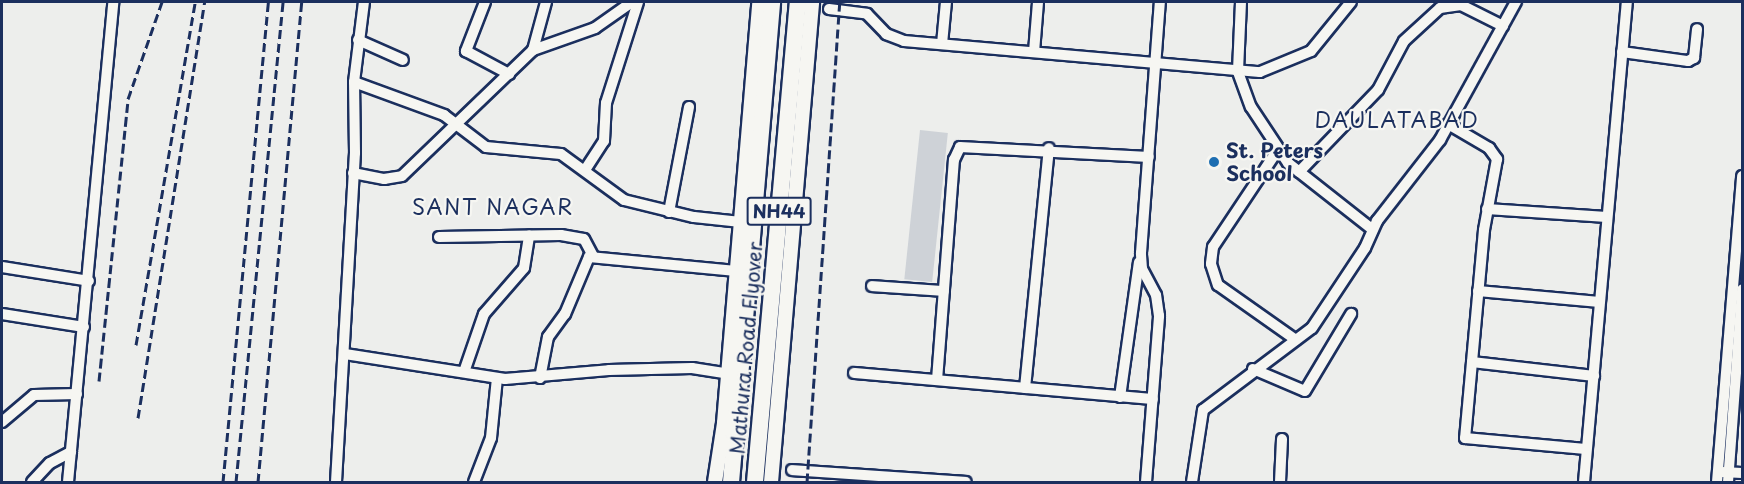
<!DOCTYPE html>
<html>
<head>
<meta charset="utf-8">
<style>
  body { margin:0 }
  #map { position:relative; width:1744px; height:484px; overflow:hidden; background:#edeeec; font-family:"Playpen Sans",sans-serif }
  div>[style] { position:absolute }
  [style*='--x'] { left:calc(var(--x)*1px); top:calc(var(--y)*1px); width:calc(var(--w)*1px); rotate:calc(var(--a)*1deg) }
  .green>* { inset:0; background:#ced2d7; transform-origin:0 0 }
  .roads { filter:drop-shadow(2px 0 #1b2f5e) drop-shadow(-2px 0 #1b2f5e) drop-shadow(0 2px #1b2f5e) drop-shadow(0 -2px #1b2f5e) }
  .minor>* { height:10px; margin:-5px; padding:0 5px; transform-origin:5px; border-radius:5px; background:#f6f6f2 }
  .major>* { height:14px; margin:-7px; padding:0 7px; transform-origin:7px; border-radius:7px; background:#f6f6f2 }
  .highway>* { height:16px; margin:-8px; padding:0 8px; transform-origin:8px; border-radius:8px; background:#f6f6f2 }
  .rail>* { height:3px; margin-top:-1.5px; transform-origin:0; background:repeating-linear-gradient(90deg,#1b2f5e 0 9px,transparent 0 13.5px) }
  .dots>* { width:16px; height:16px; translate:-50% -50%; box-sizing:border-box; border:3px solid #f6f6f2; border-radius:50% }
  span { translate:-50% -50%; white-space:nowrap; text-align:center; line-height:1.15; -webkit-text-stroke:4.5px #f6f6f2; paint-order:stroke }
  .shield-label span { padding:2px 4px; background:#f6f6f2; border:2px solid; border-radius:4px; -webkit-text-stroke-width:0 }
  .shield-label { font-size:18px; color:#1b2f5e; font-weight:700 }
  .poi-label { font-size:20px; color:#1b2f5e; font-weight:700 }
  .left { translate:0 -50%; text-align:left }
  .street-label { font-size:20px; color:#1b2f5e }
  .neighbourhood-label { font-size:21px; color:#1b2f5e; letter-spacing:1.5px }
  .frame { position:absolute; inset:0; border:3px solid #1b2f5e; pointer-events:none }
</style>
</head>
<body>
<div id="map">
  <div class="green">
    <i style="left:920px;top:130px;width:28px;height:150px;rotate:6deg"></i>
  </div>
  <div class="roads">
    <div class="minor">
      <i style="--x:485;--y:2;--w:53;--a:111.2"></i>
      <i style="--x:466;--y:51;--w:49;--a:28.1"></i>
      <i style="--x:1241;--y:2;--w:70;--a:92.5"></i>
      <i style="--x:1238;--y:72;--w:37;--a:70"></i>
      <i style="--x:1251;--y:107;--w:67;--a:56.5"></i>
      <i style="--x:1288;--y:163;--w:107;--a:38.2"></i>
      <i style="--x:829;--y:9;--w:38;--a:7"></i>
      <i style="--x:867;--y:14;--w:28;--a:46"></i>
      <i style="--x:886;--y:34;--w:19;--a:21"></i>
      <i style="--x:904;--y:41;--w:357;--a:5"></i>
      <i style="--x:1260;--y:72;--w:55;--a:-22.4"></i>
      <i style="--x:1311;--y:51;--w:63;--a:-50.8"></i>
      <i style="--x:358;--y:40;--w:49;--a:24"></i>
      <i style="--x:942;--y:44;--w:42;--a:-84.6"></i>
      <i style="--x:533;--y:50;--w:50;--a:-74.8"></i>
      <i style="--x:1034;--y:52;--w:50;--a:-85.4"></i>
      <i style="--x:1622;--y:52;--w:67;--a:7.8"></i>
      <i style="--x:1688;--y:61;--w:7;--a:-27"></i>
      <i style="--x:1694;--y:58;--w:29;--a:-84"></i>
      <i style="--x:354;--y:82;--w:96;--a:20.1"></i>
      <i style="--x:444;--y:115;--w:53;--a:37.3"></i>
      <i style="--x:486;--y:147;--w:75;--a:5.3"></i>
      <i style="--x:561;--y:154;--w:78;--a:36.1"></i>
      <i style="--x:624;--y:200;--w:72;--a:13.7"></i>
      <i style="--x:694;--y:217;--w:47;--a:6.1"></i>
      <i style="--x:1448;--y:124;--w:48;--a:30.3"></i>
      <i style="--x:1489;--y:148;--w:14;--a:54"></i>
      <i style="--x:1497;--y:159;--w:72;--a:100.4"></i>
      <i style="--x:1484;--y:230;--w:209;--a:95.2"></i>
      <i style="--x:1465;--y:438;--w:121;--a:5.2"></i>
      <i style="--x:1277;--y:151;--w:115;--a:123.7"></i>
      <i style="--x:1213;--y:247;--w:17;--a:97"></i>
      <i style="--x:1211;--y:264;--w:22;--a:72"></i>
      <i style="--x:1218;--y:285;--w:95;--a:35.2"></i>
      <i style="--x:585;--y:170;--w:35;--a:-57"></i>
      <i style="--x:604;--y:141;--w:38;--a:-87"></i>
      <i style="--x:606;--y:103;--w:106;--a:-72.4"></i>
      <i style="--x:1299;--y:172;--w:114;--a:-46.1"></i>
      <i style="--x:1378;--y:90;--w:55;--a:-62"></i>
      <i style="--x:1404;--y:41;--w:49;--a:-42.5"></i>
      <i style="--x:1440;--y:8;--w:21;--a:-8"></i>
      <i style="--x:1461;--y:5;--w:47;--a:26.6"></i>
      <i style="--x:353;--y:173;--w:32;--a:11"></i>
      <i style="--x:384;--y:179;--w:18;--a:-9"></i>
      <i style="--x:402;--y:176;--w:182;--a:-43.9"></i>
      <i style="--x:533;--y:50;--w:66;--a:-19.5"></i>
      <i style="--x:595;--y:28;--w:45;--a:-35.1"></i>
      <i style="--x:1487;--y:209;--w:120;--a:3.8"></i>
      <i style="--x:669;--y:212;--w:107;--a:-79.2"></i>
      <i style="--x:439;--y:237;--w:122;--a:-0.9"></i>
      <i style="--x:561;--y:235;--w:23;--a:10"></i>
      <i style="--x:584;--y:239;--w:19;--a:62"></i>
      <i style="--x:2;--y:267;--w:88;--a:9.1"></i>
      <i style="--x:872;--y:286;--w:72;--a:4"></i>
      <i style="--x:1478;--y:291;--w:122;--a:5.2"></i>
      <i style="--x:2;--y:314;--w:83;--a:9"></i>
      <i style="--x:345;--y:354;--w:162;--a:8.9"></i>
      <i style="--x:505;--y:379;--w:104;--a:-4.9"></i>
      <i style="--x:609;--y:370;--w:83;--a:-1.4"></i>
      <i style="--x:692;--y:368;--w:37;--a:9"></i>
      <i style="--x:1472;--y:362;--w:123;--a:6.5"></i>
      <i style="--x:1253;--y:369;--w:56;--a:22.9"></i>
      <i style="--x:1305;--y:391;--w:90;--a:-59.1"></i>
      <i style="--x:464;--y:372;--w:61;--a:-71"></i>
      <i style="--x:484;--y:314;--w:61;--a:-49"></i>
      <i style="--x:524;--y:268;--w:33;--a:-81"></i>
      <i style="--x:854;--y:373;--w:300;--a:5"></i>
      <i style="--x:540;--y:378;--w:42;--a:-79"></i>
      <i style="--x:548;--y:337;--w:29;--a:-54"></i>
      <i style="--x:565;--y:314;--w:62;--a:-67.2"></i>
      <i style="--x:589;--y:257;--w:148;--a:5.4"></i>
      <i style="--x:937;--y:380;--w:221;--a:-85.6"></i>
      <i style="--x:954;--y:160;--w:14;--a:-65"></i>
      <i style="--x:960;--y:147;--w:189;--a:3"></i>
      <i style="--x:1025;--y:388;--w:241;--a:-84.3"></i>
      <i style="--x:1120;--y:397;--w:136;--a:-82"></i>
      <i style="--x:2;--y:422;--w:42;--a:-40.2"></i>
      <i style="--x:34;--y:395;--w:43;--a:-1.3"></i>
      <i style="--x:792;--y:470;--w:174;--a:3.9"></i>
      <i style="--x:1722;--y:472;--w:20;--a:3"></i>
      <i style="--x:32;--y:482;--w:26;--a:-47"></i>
      <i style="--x:50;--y:463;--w:24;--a:-28"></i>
      <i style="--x:68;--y:482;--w:482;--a:-84.6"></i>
      <i style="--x:336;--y:482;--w:330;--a:-86.7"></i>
      <i style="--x:355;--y:153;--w:71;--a:-90.8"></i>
      <i style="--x:354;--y:82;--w:81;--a:-82.9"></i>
      <i style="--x:474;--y:482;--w:47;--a:-68.9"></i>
      <i style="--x:491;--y:438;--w:60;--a:-84.3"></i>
      <i style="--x:1146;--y:482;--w:167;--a:-85.5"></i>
      <i style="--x:1159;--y:316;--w:21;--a:-98"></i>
      <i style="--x:1156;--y:295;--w:30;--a:-118"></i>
      <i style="--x:1142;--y:269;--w:16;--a:-94"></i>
      <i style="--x:1141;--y:253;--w:252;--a:-85.7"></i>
      <i style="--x:1192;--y:482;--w:73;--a:-81.3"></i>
      <i style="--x:1203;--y:410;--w:136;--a:-37"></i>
      <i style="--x:1312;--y:328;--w:96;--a:-56.5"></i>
      <i style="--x:1365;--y:248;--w:30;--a:-66"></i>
      <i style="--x:1377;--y:221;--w:103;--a:-52.1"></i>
      <i style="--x:1440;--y:140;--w:158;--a:-61.2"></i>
      <i style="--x:1280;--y:482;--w:43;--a:-87.3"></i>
      <i style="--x:1584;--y:482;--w:482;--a:-84.9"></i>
      <i style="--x:1717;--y:482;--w:307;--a:-85.3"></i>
      <i style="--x:1728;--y:482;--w:193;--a:-85.8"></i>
    </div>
    <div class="major">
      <i style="--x:715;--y:482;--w:60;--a:-81.3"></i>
      <i style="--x:724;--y:423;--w:422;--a:-85.2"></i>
      <i style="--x:771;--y:482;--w:482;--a:-85.1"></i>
    </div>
    <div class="highway">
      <i style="--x:731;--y:482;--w:482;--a:-85.1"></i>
      <i style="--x:755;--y:482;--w:482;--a:-84.9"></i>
    </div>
  </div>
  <div class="rail">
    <i style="--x:136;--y:345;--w:348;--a:-80.2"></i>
    <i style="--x:99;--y:381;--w:283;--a:-84.1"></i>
    <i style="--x:128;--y:99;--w:103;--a:-70.7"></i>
    <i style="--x:138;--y:418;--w:421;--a:-80.9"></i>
    <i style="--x:223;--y:482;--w:482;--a:-84.6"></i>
    <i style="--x:236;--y:482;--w:482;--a:-84.4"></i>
    <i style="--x:258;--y:482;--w:482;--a:-84.8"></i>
    <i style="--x:807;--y:482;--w:481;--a:-86.1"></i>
  </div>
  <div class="dots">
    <i style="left:1214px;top:162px;background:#1f6fb2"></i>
  </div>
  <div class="shield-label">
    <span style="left:779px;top:211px">NH44</span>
  </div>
  <div class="poi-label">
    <span class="left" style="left:1226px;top:162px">St. Peters<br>School</span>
  </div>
  <div class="street-label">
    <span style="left:746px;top:348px;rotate:-85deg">Mathura Road Flyover</span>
  </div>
  <div class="neighbourhood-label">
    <span style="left:1397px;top:119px">DAULATABAD</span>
    <span style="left:493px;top:206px">SANT NAGAR</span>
  </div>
  <div class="frame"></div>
</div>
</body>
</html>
